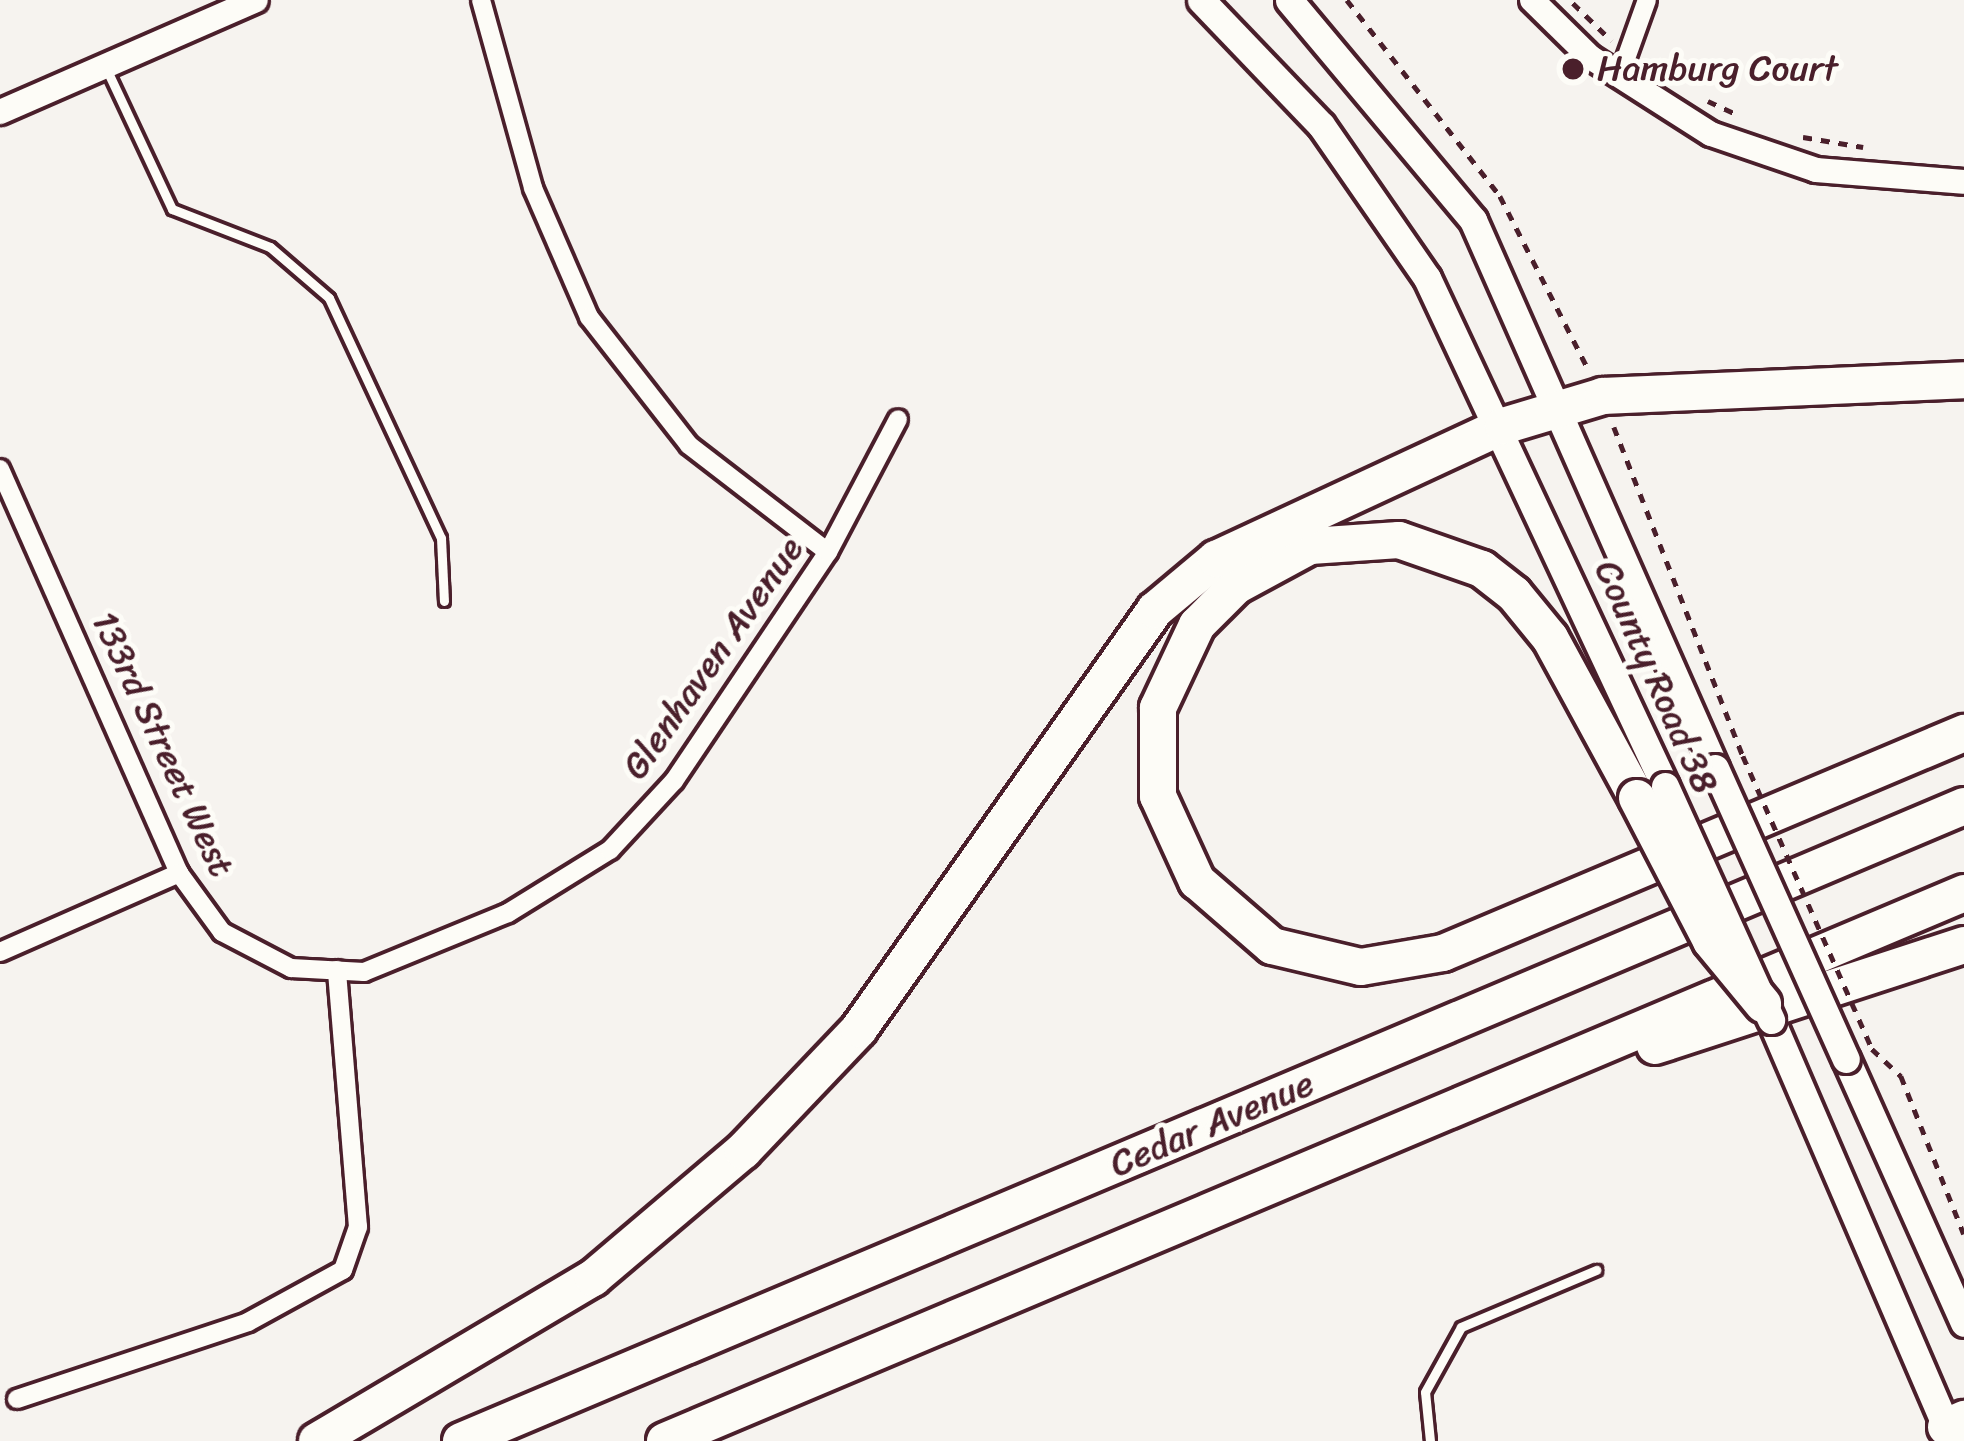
<!DOCTYPE html>
<html>
<head>
<meta charset="utf-8">
<style>
  body { margin:0 }
  #map { position:relative; width:1964px; height:1441px; overflow:hidden; background:#f6f3ef; font-family:Sriracha,sans-serif }
  div>[style] { position:absolute }
  [style*='--x'] { left:calc(var(--x)*1px); top:calc(var(--y)*1px); width:calc(var(--w)*1px); rotate:calc(var(--a)*1deg) }
  .path>* { height:4.5px; margin-top:-2.25px; transform-origin:0; background:repeating-linear-gradient(90deg,#4a1f2b 0 9px,transparent 0 18px) }
  .roads { filter:drop-shadow(3px 0 #4a1f2b) drop-shadow(-3px 0 #4a1f2b) drop-shadow(0 3px #4a1f2b) drop-shadow(0 -3px #4a1f2b) }
  .service>* { height:9px; margin:-4.5px; padding:0 4.5px; transform-origin:4.5px; border-radius:4.5px; background:#fdfcf7 }
  .minor>* { height:18px; margin:-9px; padding:0 9px; transform-origin:9px; border-radius:9px; background:#fdfcf7 }
  .tertiary>* { height:24px; margin:-12px; padding:0 12px; transform-origin:12px; border-radius:12px; background:#fdfcf7 }
  .secondary>* { height:27px; margin:-13.5px; padding:0 13.5px; transform-origin:13.5px; border-radius:13.5px; background:#fdfcf7 }
  .motorway>* { height:36px; margin:-18px; padding:0 18px; transform-origin:18px; border-radius:18px; background:#fdfcf7 }
  .path-bridge>* { height:4.5px; margin-top:-2.25px; transform-origin:0; background:repeating-linear-gradient(90deg,#4a1f2b 0 9px,transparent 0 18px) }
  .bridges { filter:drop-shadow(3px 0 #4a1f2b) drop-shadow(-3px 0 #4a1f2b) drop-shadow(0 3px #4a1f2b) drop-shadow(0 -3px #4a1f2b) }
  .secondary-bridge>* { height:27px; margin:-13.5px; padding:0 13.5px; transform-origin:13.5px; border-radius:13.5px; background:#fdfcf7 }
  .motorway-bridge>* { height:36px; margin:-18px; padding:0 18px; transform-origin:18px; border-radius:18px; background:#fdfcf7 }
  .dots>* { width:33px; height:33px; translate:-50% -50%; box-sizing:border-box; border:6px solid #fdfcf7; border-radius:50% }
  span { translate:-50% -50%; white-space:nowrap; text-align:center; line-height:1.15; -webkit-text-stroke:10px #fdfcf7; paint-order:stroke }
  .poi-label { font-size:36px; color:#4a1f2b }
  .left { translate:0 -50%; text-align:left }
  .street-label { font-size:36px; color:#4a1f2b }
</style>
</head>
<body>
<div id="map">
  <div class="path">
    <i style="--x:1347;--y:0;--w:249;--a:52"></i>
    <i style="--x:1500;--y:196;--w:192;--a:63"></i>
    <i style="--x:1573;--y:3;--w:54;--a:44.3"></i>
    <i style="--x:1708;--y:101;--w:31;--a:25"></i>
    <i style="--x:1803;--y:137;--w:61;--a:9.5"></i>
    <i style="--x:1614;--y:427;--w:353;--a:68.6"></i>
    <i style="--x:1872;--y:1049;--w:40;--a:43"></i>
    <i style="--x:1901;--y:1076;--w:170;--a:68.3"></i>
  </div>
  <div class="roads">
    <div class="service">
      <i style="--x:105;--y:66;--w:158;--a:64.9"></i>
      <i style="--x:172;--y:209;--w:105;--a:21.2"></i>
      <i style="--x:270;--y:247;--w:78;--a:40.8"></i>
      <i style="--x:329;--y:298;--w:265;--a:65"></i>
      <i style="--x:441;--y:538;--w:63;--a:87.3"></i>
      <i style="--x:1430;--y:1441;--w:49;--a:-95.8"></i>
      <i style="--x:1425;--y:1392;--w:74;--a:-61"></i>
      <i style="--x:1461;--y:1327;--w:147;--a:-22.9"></i>
    </div>
    <div class="minor">
      <i style="--x:481;--y:0;--w:195;--a:74.5"></i>
      <i style="--x:533;--y:188;--w:141;--a:66.5"></i>
      <i style="--x:589;--y:317;--w:162;--a:52"></i>
      <i style="--x:689;--y:445;--w:175;--a:37.6"></i>
      <i style="--x:1619;--y:78;--w:83;--a:-70.3"></i>
      <i style="--x:0;--y:469;--w:442;--a:66.1"></i>
      <i style="--x:179;--y:873;--w:73;--a:53.9"></i>
      <i style="--x:222;--y:932;--w:78;--a:27.6"></i>
      <i style="--x:291;--y:968;--w:73;--a:3.1"></i>
      <i style="--x:364;--y:972;--w:156;--a:-22.3"></i>
      <i style="--x:508;--y:913;--w:120;--a:-31.7"></i>
      <i style="--x:610;--y:850;--w:94;--a:-47.2"></i>
      <i style="--x:674;--y:781;--w:276;--a:-56.1"></i>
      <i style="--x:828;--y:552;--w:150;--a:-62.2"></i>
      <i style="--x:0;--y:952;--w:196;--a:-23.8"></i>
      <i style="--x:17;--y:1399;--w:243;--a:-18.4"></i>
      <i style="--x:248;--y:1322;--w:108;--a:-28.7"></i>
      <i style="--x:343;--y:1270;--w:46;--a:-70.8"></i>
      <i style="--x:358;--y:1227;--w:258;--a:-94.7"></i>
    </div>
    <div class="tertiary">
      <i style="--x:1532;--y:0;--w:81;--a:44.5"></i>
      <i style="--x:1590;--y:57;--w:143;--a:32.5"></i>
      <i style="--x:1711;--y:134;--w:111;--a:18.9"></i>
      <i style="--x:1816;--y:170;--w:148;--a:4.6"></i>
      <i style="--x:0;--y:112;--w:279;--a:-23.6"></i>
    </div>
    <div class="secondary">
      <i style="--x:1201;--y:0;--w:173;--a:46.2"></i>
      <i style="--x:1321;--y:125;--w:186;--a:55.3"></i>
      <i style="--x:1427;--y:278;--w:561;--a:64.9"></i>
      <i style="--x:1289;--y:0;--w:287;--a:50.1"></i>
      <i style="--x:1473;--y:220;--w:599;--a:66.17"></i>
      <i style="--x:1771;--y:1020;--w:458;--a:66.7"></i>
      <i style="--x:1846;--y:1059;--w:289;--a:65.9"></i>
    </div>
    <div class="motorway">
      <i style="--x:1637;--y:798;--w:182;--a:-118.5"></i>
      <i style="--x:1550;--y:638;--w:57;--a:-129.3"></i>
      <i style="--x:1514;--y:594;--w:41;--a:-142"></i>
      <i style="--x:1482;--y:569;--w:88;--a:-160.7"></i>
      <i style="--x:1399;--y:540;--w:89;--a:176.1"></i>
      <i style="--x:1310;--y:546;--w:84;--a:151.6"></i>
      <i style="--x:1236;--y:586;--w:55;--a:135"></i>
      <i style="--x:1197;--y:625;--w:92;--a:115.2"></i>
      <i style="--x:1158;--y:708;--w:88;--a:90"></i>
      <i style="--x:1158;--y:796;--w:94;--a:65.4"></i>
      <i style="--x:1197;--y:881;--w:99;--a:40.9"></i>
      <i style="--x:1272;--y:946;--w:91;--a:13.3"></i>
      <i style="--x:1361;--y:967;--w:83;--a:-9.7"></i>
      <i style="--x:1443;--y:953;--w:566;--a:-22.89"></i>
      <i style="--x:1655;--y:1046;--w:325;--a:-18.1"></i>
      <i style="--x:1946;--y:1427;--w:20;--a:-24"></i>
      <i style="--x:317;--y:1441;--w:321;--a:-30.6"></i>
      <i style="--x:593;--y:1278;--w:197;--a:-40.3"></i>
      <i style="--x:743;--y:1151;--w:168;--a:-46.4"></i>
      <i style="--x:859;--y:1029;--w:513;--a:-54.76"></i>
      <i style="--x:1155;--y:610;--w:80;--a:-39.9"></i>
      <i style="--x:1216;--y:559;--w:316;--a:-24.9"></i>
      <i style="--x:1503;--y:426;--w:104;--a:-16.7"></i>
      <i style="--x:1603;--y:396;--w:361;--a:-2.5"></i>
      <i style="--x:461;--y:1441;--w:1632;--a:-22.9"></i>
      <i style="--x:665;--y:1441;--w:1410;--a:-22.87"></i>
    </div>
  </div>
  <div class="path-bridge">
    <i style="--x:1743;--y:756;--w:319;--a:66.2"></i>
  </div>
  <div class="bridges">
    <div class="secondary-bridge">
      <i style="--x:1715;--y:768;--w:319;--a:65.8"></i>
      <i style="--x:1665;--y:786;--w:257;--a:65.6"></i>
    </div>
    <div class="motorway-bridge">
      <i style="--x:1637;--y:798;--w:161;--a:62.6"></i>
      <i style="--x:1711;--y:941;--w:82;--a:50.5"></i>
    </div>
  </div>
  <div class="dots">
    <i style="left:1573px;top:69px;background:#4a1f2b"></i>
  </div>
  <div class="poi-label">
    <span class="left" style="left:1597px;top:69px">Hamburg Court</span>
  </div>
  <div class="street-label">
    <span style="left:713px;top:658px;rotate:-55deg">Glenhaven Avenue</span>
    <span style="left:1656px;top:677px;rotate:66deg">County Road 38</span>
    <span style="left:163px;top:744px;rotate:65deg">133rd Street West</span>
    <span style="left:1212px;top:1124px;rotate:-23deg">Cedar Avenue</span>
  </div>
</div>
</body>
</html>
